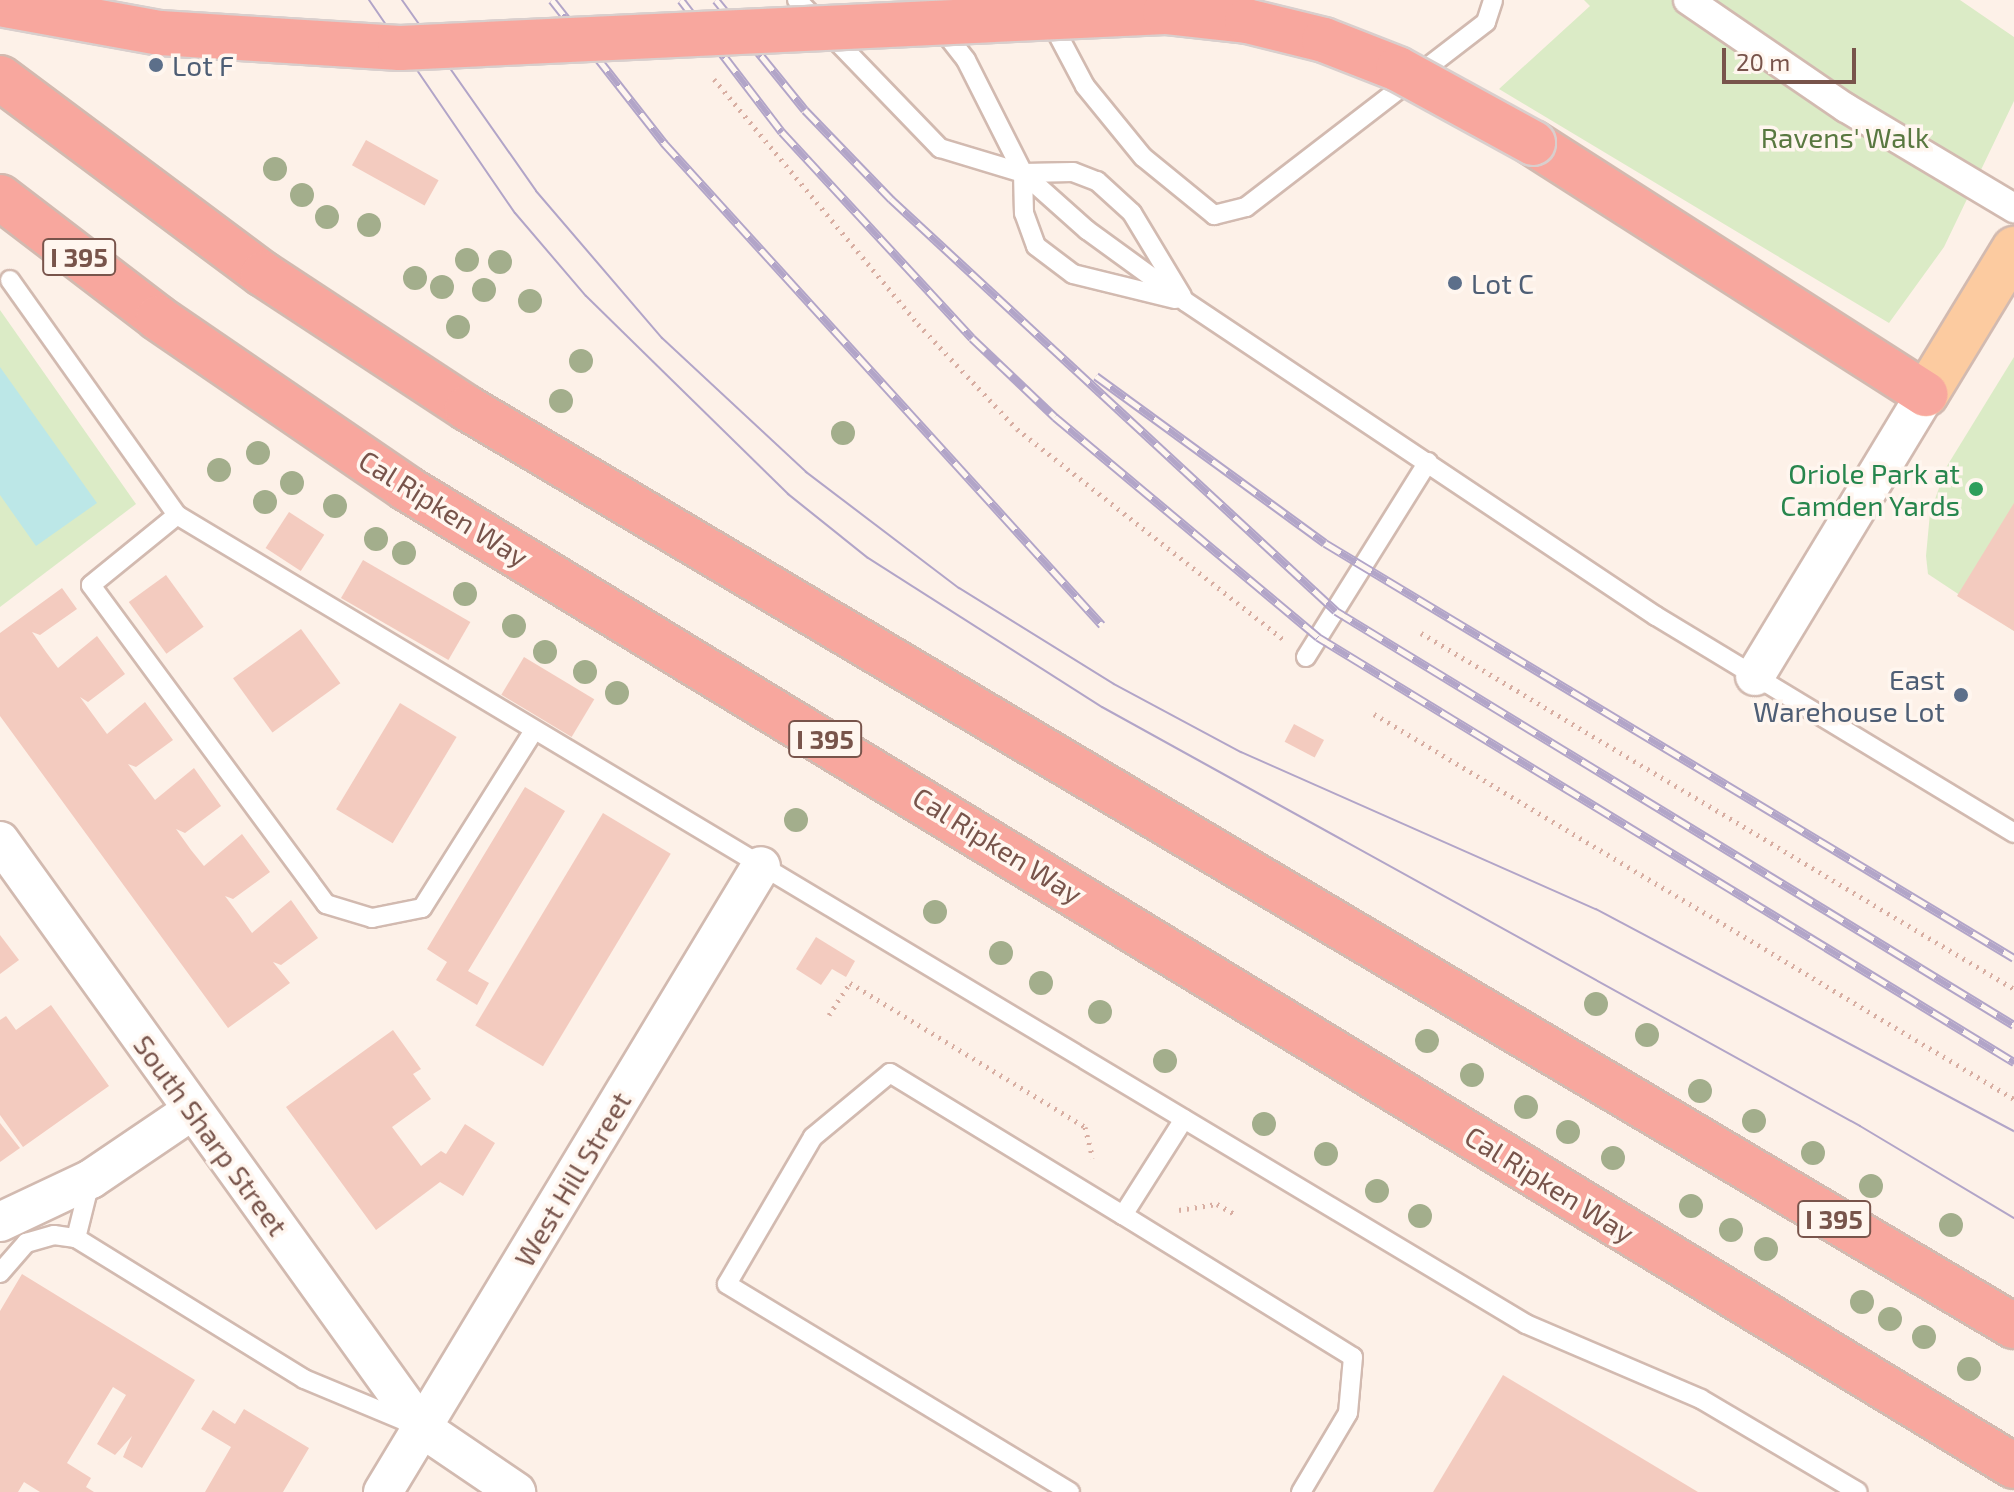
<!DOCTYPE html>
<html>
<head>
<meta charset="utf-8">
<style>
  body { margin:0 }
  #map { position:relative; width:2014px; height:1492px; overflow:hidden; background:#fdf1e8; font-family:"Exo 2",sans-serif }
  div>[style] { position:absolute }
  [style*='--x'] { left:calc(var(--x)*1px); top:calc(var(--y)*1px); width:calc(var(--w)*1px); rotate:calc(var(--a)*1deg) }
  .green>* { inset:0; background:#dbebc6 }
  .water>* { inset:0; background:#bce7e7 }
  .building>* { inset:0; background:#f3cbbf; transform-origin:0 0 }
  .path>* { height:5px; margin-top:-2.5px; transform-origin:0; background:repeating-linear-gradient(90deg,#d8aea2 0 2px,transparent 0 8px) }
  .roads { filter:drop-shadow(2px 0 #d2bab0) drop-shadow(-2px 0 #d2bab0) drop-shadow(0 2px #d2bab0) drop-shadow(0 -2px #d2bab0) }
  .service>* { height:18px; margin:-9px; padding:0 9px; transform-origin:9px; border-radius:9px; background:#fff }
  .pedestrian>* { height:28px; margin:-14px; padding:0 14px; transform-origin:14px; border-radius:14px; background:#fff }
  .minor>* { height:38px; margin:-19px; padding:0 19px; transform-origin:19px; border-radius:19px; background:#fff }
  .primary>* { height:44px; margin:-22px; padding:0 22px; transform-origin:22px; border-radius:22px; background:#fccba0 }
  .motorway>* { height:44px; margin:-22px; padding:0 22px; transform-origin:22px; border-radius:22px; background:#f8a79e }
  .tram>* { height:2px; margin:-1px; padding:0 1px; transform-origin:1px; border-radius:1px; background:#b2a5c8 }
  .rail>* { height:9px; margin-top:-4.5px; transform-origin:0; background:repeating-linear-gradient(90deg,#fff6ef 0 18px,#b2a5c8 0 36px); box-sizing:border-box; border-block:2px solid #b2a5c8 }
  .bridges { filter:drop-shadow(2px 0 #d9cfcd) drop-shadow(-2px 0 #d9cfcd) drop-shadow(0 2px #d9cfcd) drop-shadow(0 -2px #d9cfcd) }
  .motorway-bridge>* { height:44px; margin:-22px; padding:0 22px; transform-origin:22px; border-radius:22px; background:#f8a79e }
  .trees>* { width:24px; height:24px; margin:-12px; border-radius:50%; background:#a3ae8c }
  .dots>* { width:22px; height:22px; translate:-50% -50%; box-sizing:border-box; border:4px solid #fff6ef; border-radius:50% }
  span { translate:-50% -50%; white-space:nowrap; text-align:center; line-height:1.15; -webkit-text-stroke:7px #fff6ef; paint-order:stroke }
  .shield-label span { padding:2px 6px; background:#fff6ef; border:2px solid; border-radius:6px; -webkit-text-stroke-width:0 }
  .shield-label { font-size:26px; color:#78544b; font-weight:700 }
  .service-label { font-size:28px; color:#4e5e75 }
  .left { translate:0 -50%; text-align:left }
  .right { translate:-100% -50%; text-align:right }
  .park-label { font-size:28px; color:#597840 }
  .leisure-label { font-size:28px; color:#27864d }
  .street-label { font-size:28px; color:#78544b }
  .scale { position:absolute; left:1722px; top:48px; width:134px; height:36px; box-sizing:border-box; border:4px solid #78544b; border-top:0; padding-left:10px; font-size:24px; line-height:28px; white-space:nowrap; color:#78544b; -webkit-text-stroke:6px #fff6ef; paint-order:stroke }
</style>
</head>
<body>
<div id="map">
  <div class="green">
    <i style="clip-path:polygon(1584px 0,1960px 0,2014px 37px,2014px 101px,1944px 247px,1889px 323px,1499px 89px,1590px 6px)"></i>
    <i style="clip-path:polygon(0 310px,136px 504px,0 607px)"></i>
    <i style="clip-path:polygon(2014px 357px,2014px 631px,1928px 574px,1926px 556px,1930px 513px,1947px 466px)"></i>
  </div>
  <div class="water">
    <i style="clip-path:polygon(0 367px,97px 503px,36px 546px,0 495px)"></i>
  </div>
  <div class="building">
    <i style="left:366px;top:140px;width:83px;height:29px;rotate:29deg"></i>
    <i style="clip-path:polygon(2014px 503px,2014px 631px,1957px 596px)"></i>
    <i style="left:289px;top:512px;width:42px;height:43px;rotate:33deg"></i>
    <i style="left:363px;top:560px;width:124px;height:44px;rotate:30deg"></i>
    <i style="left:166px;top:575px;width:64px;height:46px;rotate:54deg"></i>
    <i style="clip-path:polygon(62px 588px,77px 609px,40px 635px,32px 632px,46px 652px,58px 668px,97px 636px,125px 674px,88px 702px,80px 697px,107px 734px,145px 702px,173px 740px,136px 767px,128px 764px,155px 800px,194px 768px,221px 806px,185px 833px,176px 829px,191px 850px,204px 866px,242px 834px,270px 872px,233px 899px,225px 896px,240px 916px,252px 933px,291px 900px,318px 938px,281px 965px,273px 962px,290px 983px,228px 1028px,0 716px,0 633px)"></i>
    <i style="left:301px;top:629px;width:67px;height:84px;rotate:54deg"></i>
    <i style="left:524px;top:657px;width:82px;height:44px;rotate:31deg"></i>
    <i style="left:400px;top:703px;width:66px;height:124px;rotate:31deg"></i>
    <i style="left:1294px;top:724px;width:34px;height:20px;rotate:28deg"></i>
    <i style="clip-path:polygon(525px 787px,565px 811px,468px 971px,489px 983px,477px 1005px,436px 980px,447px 962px,427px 949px)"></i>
    <i style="left:603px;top:813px;width:79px;height:248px;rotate:31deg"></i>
    <i style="clip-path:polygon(0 935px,19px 960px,0 974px)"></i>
    <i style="clip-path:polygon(816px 937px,855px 961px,846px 977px,832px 969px,821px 985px,796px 969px)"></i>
    <i style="clip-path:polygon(51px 1005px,109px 1086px,23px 1147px,0 1115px,0 1020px,6px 1016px,16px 1030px)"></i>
    <i style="clip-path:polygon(393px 1030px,421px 1069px,413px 1074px,431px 1099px,392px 1127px,421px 1166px,441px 1151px,446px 1154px,465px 1124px,495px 1143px,463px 1196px,440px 1182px,376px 1230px,286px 1107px)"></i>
    <i style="clip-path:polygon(0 1123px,20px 1148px,0 1162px)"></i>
    <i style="clip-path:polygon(22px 1274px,195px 1380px,142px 1468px,123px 1457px,132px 1436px,115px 1455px,97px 1444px,126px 1395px,113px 1387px,67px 1463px,91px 1478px,86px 1487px,94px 1492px,40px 1492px,24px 1482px,18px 1492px,0 1492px,0 1311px)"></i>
    <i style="clip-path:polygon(1503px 1375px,1698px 1492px,1433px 1492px)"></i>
    <i style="clip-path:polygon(244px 1409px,309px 1448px,283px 1492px,205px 1492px,231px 1447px,201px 1429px,213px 1410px,235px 1424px)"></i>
  </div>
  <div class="path">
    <i style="--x:714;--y:79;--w:319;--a:50.2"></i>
    <i style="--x:918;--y:324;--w:144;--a:46.7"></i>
    <i style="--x:1017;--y:429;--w:339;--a:38.3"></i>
    <i style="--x:1421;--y:633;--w:692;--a:30.98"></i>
    <i style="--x:1374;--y:714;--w:747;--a:31.03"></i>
    <i style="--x:829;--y:1015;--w:38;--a:-57"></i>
    <i style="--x:850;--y:983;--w:276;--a:31.5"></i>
    <i style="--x:1085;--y:1127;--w:32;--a:76"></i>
    <i style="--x:1179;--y:1210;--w:38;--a:-9"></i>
    <i style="--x:1217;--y:1204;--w:20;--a:30"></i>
  </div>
  <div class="roads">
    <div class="service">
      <i style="--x:797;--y:0;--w:206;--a:46"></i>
      <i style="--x:940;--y:148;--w:87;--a:16.8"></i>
      <i style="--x:1023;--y:173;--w:86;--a:41.7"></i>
      <i style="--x:1087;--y:230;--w:122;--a:36"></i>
      <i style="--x:1186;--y:302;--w:565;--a:33.75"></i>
      <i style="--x:1656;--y:616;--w:419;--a:31.2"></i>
      <i style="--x:919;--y:0;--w:76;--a:51.9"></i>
      <i style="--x:966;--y:60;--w:127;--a:63.2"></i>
      <i style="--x:1023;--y:173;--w:40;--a:88.6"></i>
      <i style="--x:1024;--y:213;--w:35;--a:70"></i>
      <i style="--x:1036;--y:246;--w:46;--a:37.1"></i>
      <i style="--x:1073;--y:274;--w:105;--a:13.8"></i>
      <i style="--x:1049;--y:18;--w:77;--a:62.1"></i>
      <i style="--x:1085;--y:86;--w:92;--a:50.8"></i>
      <i style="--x:1143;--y:157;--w:92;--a:39.2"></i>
      <i style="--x:1214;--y:215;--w:33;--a:-14"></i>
      <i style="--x:1246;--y:207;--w:303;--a:-37.6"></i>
      <i style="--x:1486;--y:22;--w:23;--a:-72"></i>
      <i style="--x:1023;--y:173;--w:50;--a:-1.1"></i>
      <i style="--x:1073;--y:172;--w:26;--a:21"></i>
      <i style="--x:1097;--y:181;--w:47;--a:42.4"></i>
      <i style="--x:1132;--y:213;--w:97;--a:58.9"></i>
      <i style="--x:10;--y:280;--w:288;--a:54.6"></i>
      <i style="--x:1306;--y:657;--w:230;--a:-58"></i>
      <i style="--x:533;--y:732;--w:208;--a:122.2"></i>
      <i style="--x:422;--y:908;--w:51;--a:168.7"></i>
      <i style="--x:372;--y:918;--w:48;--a:-163.1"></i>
      <i style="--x:326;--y:904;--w:396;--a:-126.4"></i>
      <i style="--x:91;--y:585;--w:111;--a:-39.1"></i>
      <i style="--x:177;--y:515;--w:1573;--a:30.95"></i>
      <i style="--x:1526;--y:1324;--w:190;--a:23.2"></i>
      <i style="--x:1701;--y:1399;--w:182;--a:30.6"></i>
      <i style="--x:1184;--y:1119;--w:114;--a:122.4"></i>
      <i style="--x:1123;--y:1215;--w:270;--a:31.7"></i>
      <i style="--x:1353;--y:1357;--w:56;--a:95.1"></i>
      <i style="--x:1348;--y:1413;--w:92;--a:120.7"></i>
      <i style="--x:90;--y:1182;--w:58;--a:104"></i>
      <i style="--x:76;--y:1238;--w:268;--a:31.7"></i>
      <i style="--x:304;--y:1379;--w:117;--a:22.6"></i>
      <i style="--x:0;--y:1273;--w:40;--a:-49"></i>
      <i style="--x:26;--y:1243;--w:29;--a:-16"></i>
      <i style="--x:54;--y:1235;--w:22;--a:8"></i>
      <i style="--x:1070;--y:1492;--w:401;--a:-148.8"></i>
      <i style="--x:727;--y:1284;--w:170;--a:-59.7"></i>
      <i style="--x:813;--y:1137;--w:100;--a:-39.7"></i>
      <i style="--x:890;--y:1073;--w:273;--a:31.4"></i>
    </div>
    <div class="pedestrian">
      <i style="--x:1688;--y:0;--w:191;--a:34.4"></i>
      <i style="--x:1846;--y:108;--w:196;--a:30.8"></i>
    </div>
    <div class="minor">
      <i style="--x:1755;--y:676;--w:330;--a:-58.8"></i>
      <i style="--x:0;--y:841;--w:723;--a:54.29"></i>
      <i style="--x:422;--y:1428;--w:114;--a:34.2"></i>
      <i style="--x:0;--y:1222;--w:101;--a:-25.3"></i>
      <i style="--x:91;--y:1179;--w:123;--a:-34.1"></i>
      <i style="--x:383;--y:1492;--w:731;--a:-58.87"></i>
    </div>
    <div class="primary">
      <i style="--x:1926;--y:394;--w:170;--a:-58.7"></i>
    </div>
    <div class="motorway">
      <i style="--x:0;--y:78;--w:328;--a:36.7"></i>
      <i style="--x:263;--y:274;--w:244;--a:33.3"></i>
      <i style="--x:467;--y:408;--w:1799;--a:30.69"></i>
      <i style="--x:1533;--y:143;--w:466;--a:32.6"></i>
      <i style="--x:0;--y:197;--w:199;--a:37.4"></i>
      <i style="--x:158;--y:318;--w:301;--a:34.4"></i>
      <i style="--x:406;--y:488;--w:1882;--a:31.31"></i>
    </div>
  </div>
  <div class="tram">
    <i style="--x:369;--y:0;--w:258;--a:55.6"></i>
    <i style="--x:515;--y:213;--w:109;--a:49.5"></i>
    <i style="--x:586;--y:296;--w:283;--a:44.4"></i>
    <i style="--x:788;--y:494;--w:102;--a:38.7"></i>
    <i style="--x:868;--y:558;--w:277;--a:32.5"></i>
    <i style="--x:1102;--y:707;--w:866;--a:28.93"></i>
    <i style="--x:1860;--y:1126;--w:179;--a:30.9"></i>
    <i style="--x:402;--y:0;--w:233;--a:54.9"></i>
    <i style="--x:536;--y:191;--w:194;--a:49.4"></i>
    <i style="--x:662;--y:338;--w:197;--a:42.9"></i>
    <i style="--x:806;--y:472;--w:192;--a:37.2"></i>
    <i style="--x:959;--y:588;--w:182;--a:31.8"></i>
    <i style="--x:1114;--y:684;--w:144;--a:28.2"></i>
    <i style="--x:1241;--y:752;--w:388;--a:23.9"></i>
    <i style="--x:1596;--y:909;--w:473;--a:28"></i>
  </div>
  <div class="rail">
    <i style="--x:552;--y:0;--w:182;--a:51.9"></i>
    <i style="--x:664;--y:143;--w:651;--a:47.74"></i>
    <i style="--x:681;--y:0;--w:166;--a:52.6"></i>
    <i style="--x:782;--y:132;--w:280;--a:47.3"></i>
    <i style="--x:972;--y:338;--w:115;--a:43.6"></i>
    <i style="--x:1055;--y:417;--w:343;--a:39.9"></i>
    <i style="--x:1318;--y:637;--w:816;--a:31.41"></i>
    <i style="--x:716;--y:0;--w:141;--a:51"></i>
    <i style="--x:805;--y:110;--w:124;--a:46"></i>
    <i style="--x:891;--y:199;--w:606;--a:42.79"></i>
    <i style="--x:1336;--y:611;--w:794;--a:31.41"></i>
    <i style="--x:1096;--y:376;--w:283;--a:36.1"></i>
    <i style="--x:1325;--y:543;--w:804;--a:31.06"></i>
  </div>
  <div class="bridges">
    <div class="motorway-bridge">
      <i style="--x:0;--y:4;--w:163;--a:10.3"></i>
      <i style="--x:160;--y:33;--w:240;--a:3.6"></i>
      <i style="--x:400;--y:48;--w:766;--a:-2.69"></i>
      <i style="--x:1165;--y:12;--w:82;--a:6.3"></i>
      <i style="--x:1247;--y:21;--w:79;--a:13.9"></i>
      <i style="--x:1324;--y:40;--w:79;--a:21.4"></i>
      <i style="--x:1398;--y:69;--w:154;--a:28.7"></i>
    </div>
  </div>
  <div class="trees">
    <i style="left:275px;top:169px"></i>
    <i style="left:302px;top:195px"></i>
    <i style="left:327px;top:217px"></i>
    <i style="left:369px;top:225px"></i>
    <i style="left:467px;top:260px"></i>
    <i style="left:500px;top:262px"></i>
    <i style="left:415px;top:278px"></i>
    <i style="left:442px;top:287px"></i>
    <i style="left:484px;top:290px"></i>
    <i style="left:530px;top:301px"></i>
    <i style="left:458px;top:327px"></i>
    <i style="left:581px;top:361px"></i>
    <i style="left:561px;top:401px"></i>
    <i style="left:843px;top:433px"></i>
    <i style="left:258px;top:453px"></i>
    <i style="left:219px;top:470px"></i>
    <i style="left:292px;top:483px"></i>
    <i style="left:265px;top:502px"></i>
    <i style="left:335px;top:506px"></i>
    <i style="left:376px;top:539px"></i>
    <i style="left:404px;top:553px"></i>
    <i style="left:465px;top:594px"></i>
    <i style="left:514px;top:626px"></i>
    <i style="left:545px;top:652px"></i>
    <i style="left:585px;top:672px"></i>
    <i style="left:617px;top:693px"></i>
    <i style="left:796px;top:820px"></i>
    <i style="left:935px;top:912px"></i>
    <i style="left:1001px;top:953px"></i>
    <i style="left:1041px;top:983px"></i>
    <i style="left:1596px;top:1004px"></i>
    <i style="left:1100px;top:1012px"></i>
    <i style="left:1647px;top:1035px"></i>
    <i style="left:1427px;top:1041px"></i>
    <i style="left:1165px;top:1061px"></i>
    <i style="left:1472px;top:1075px"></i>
    <i style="left:1700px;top:1091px"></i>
    <i style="left:1526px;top:1107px"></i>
    <i style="left:1754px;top:1121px"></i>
    <i style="left:1264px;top:1124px"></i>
    <i style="left:1568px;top:1132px"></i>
    <i style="left:1813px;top:1153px"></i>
    <i style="left:1326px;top:1154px"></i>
    <i style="left:1613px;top:1158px"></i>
    <i style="left:1871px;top:1186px"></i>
    <i style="left:1377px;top:1191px"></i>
    <i style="left:1691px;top:1206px"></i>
    <i style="left:1420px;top:1216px"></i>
    <i style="left:1951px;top:1225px"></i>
    <i style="left:1731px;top:1230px"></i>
    <i style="left:1766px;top:1249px"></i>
    <i style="left:1862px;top:1302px"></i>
    <i style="left:1890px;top:1319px"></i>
    <i style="left:1924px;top:1337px"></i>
    <i style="left:1969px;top:1369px"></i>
  </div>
  <div class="dots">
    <i style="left:156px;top:65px;background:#5c6f8a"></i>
    <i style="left:1455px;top:283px;background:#5c6f8a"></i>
    <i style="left:1976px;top:489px;background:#2e9e5b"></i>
    <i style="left:1961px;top:695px;background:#5c6f8a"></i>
  </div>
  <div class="shield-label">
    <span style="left:79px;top:257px">I 395</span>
    <span style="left:825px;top:739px">I 395</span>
    <span style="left:1834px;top:1219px">I 395</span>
  </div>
  <div class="service-label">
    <span class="left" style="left:172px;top:65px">Lot F</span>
    <span class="left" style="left:1471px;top:283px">Lot C</span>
    <span class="right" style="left:1945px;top:695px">East<br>Warehouse Lot</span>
  </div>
  <div class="park-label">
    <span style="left:1845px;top:137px">Ravens' Walk</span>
  </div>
  <div class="leisure-label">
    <span class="right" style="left:1960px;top:489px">Oriole Park at<br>Camden Yards</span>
  </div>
  <div class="street-label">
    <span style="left:444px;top:508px;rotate:32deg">Cal Ripken Way</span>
    <span style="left:998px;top:845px;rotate:32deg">Cal Ripken Way</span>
    <span style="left:211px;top:1135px;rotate:54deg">South Sharp Street</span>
    <span style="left:572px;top:1179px;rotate:-59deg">West Hill Street</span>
    <span style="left:1550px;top:1184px;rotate:32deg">Cal Ripken Way</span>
  </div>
  <div class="scale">20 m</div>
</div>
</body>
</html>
